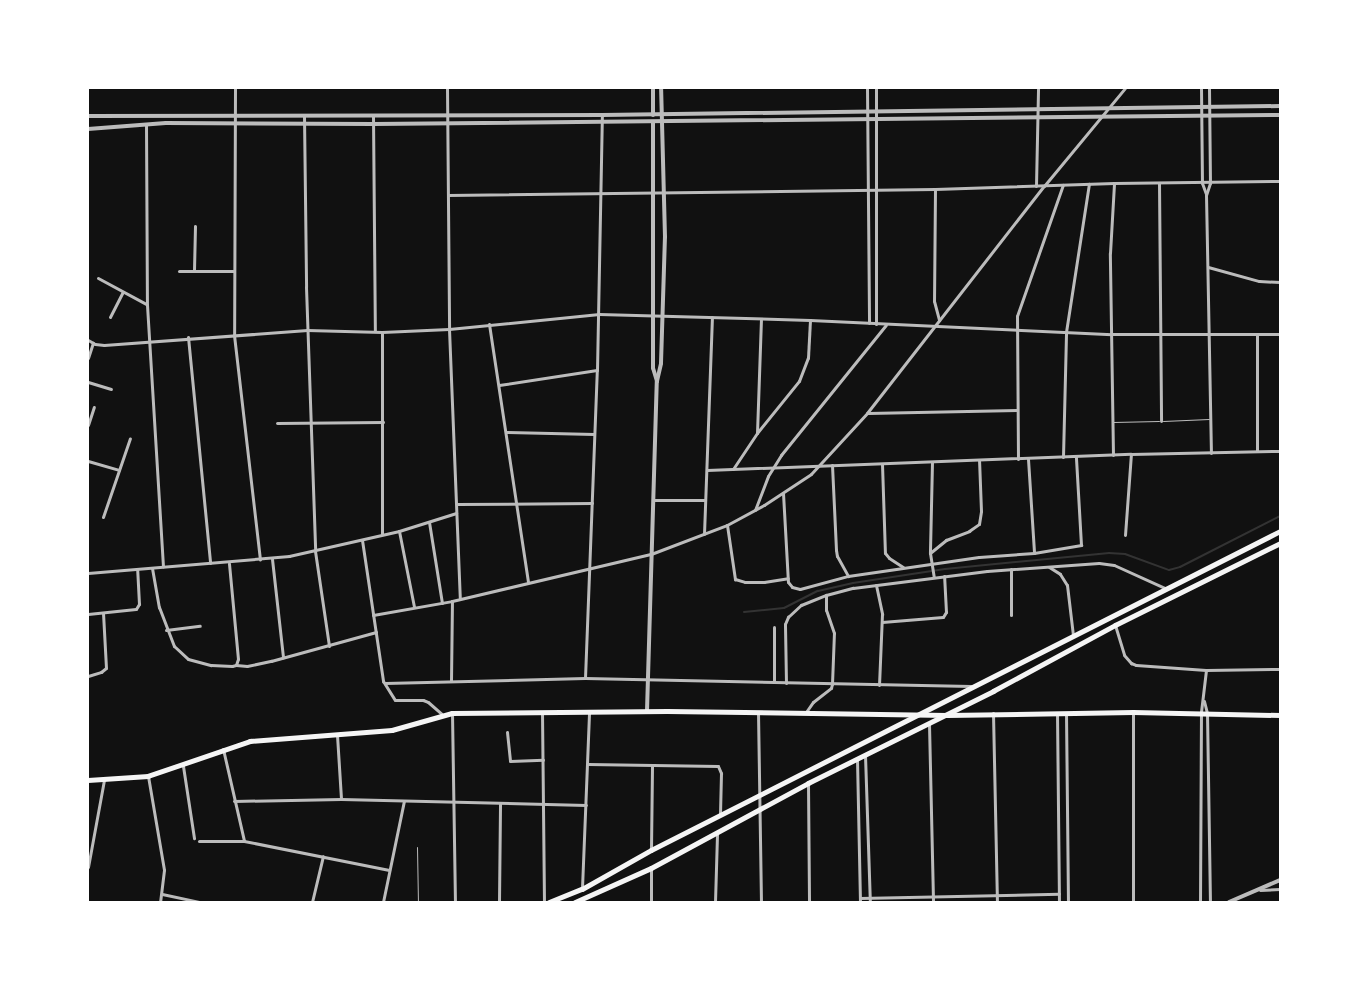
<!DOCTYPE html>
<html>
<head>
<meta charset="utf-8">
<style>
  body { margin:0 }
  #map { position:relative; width:1368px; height:990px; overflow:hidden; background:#111; font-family:Arial,sans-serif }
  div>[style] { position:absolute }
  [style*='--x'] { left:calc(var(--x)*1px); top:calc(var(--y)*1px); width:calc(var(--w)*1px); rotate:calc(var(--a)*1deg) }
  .stream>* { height:2px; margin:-1px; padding:0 1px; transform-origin:1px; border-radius:1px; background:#333 }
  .service>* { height:1px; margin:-0.5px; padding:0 0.5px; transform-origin:0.5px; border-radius:0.5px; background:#bcbcbc }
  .minor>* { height:3px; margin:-1.5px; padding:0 1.5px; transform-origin:1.5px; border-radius:1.5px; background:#bcbcbc }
  .tertiary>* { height:4px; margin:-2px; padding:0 2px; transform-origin:2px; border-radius:2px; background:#bcbcbc }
  .secondary>* { height:4.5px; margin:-2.25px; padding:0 2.25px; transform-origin:2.25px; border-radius:2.25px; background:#f5f5f5 }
  .primary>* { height:5px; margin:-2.5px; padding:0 2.5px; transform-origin:2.5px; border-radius:2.5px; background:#f5f5f5 }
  span { translate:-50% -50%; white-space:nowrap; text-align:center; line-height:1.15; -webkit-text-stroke:4.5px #fff; paint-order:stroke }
  .frame { position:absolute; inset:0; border:89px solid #fff; pointer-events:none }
</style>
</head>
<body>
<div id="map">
  <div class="stream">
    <i style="--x:744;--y:612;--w:40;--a:-5.7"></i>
    <i style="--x:784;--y:608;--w:38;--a:-27"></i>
    <i style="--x:818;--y:591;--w:36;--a:-13"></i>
    <i style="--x:853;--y:583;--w:93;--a:-8.7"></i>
    <i style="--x:945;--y:569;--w:165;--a:-5.6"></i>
    <i style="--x:1109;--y:553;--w:16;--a:4"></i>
    <i style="--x:1125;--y:554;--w:47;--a:20"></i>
    <i style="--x:1169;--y:570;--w:11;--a:-15"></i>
    <i style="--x:1180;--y:567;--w:112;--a:-27"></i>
  </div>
  <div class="service">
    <i style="--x:1163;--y:421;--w:46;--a:-2.5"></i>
    <i style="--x:1113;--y:422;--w:46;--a:-1.2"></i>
    <i style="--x:417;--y:847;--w:55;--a:89"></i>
  </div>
  <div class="minor">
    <i style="--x:235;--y:88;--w:247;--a:90.2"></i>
    <i style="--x:234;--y:335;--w:226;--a:83.4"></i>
    <i style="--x:447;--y:88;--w:241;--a:89.5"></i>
    <i style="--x:449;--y:329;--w:269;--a:87.7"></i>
    <i style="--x:867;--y:88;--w:235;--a:89.5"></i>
    <i style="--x:876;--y:88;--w:236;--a:90"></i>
    <i style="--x:1201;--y:88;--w:95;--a:89.4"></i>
    <i style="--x:1202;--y:183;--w:12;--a:70"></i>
    <i style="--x:1209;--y:88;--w:95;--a:89.4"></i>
    <i style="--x:1210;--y:183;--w:13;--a:108"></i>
    <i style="--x:1206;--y:195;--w:258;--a:88.9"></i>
    <i style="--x:304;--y:116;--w:171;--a:89.3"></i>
    <i style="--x:306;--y:287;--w:264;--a:88"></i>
    <i style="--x:315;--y:551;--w:96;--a:81.6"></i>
    <i style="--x:373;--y:116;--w:215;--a:89.5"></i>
    <i style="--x:146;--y:124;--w:181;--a:89.7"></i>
    <i style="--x:147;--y:305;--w:262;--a:86.5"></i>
    <i style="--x:1159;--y:183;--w:238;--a:89.5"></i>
    <i style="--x:1036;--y:186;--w:98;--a:-88.8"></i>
    <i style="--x:935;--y:189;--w:112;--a:90.5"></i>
    <i style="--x:934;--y:301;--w:20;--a:75"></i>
    <i style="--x:448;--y:195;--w:487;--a:-0.7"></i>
    <i style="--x:935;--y:189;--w:179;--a:-1.9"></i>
    <i style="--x:1114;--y:183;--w:166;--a:-0.7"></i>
    <i style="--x:1208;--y:267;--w:53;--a:15.4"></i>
    <i style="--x:1259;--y:281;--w:21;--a:3"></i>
    <i style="--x:194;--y:270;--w:44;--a:-88.7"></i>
    <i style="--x:179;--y:271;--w:54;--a:0"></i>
    <i style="--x:98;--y:278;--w:55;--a:28.4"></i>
    <i style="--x:110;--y:317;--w:28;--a:-63"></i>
    <i style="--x:489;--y:324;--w:261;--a:81.4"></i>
    <i style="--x:188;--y:337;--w:227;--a:84.4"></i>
    <i style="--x:88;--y:340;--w:8;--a:30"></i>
    <i style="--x:95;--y:344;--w:9;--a:6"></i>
    <i style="--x:104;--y:345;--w:204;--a:-4.2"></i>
    <i style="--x:307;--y:330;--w:75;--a:1.5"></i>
    <i style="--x:382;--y:332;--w:67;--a:-2.6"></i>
    <i style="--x:449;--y:329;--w:151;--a:-5.7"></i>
    <i style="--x:599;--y:314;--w:211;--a:1.6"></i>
    <i style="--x:810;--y:320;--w:302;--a:2.7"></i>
    <i style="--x:1112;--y:334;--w:168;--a:0"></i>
    <i style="--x:88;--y:358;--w:16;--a:-72"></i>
    <i style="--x:88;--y:382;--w:24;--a:17"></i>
    <i style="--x:499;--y:385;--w:99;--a:-8.7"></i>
    <i style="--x:868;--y:413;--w:149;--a:-1.2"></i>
    <i style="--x:277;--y:423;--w:106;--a:-0.5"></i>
    <i style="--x:88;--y:425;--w:19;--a:-72"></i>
    <i style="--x:506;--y:432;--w:88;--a:1.3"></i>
    <i style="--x:757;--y:433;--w:113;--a:-88"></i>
    <i style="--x:1257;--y:451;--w:117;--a:-90"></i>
    <i style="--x:1113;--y:455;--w:202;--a:-90.9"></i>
    <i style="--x:1110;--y:253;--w:70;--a:-86.7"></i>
    <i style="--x:1063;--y:457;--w:125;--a:-88.6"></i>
    <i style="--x:1066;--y:332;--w:150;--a:-81.2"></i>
    <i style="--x:1018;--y:459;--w:143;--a:-90.4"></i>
    <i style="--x:1017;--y:316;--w:139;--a:-70.7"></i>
    <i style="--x:1028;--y:459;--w:94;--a:86.3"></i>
    <i style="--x:88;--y:461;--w:32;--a:16"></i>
    <i style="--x:932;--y:462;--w:91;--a:91.3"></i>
    <i style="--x:930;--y:553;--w:24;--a:81"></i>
    <i style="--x:882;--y:464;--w:89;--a:88.1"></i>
    <i style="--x:885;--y:553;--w:6;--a:51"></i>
    <i style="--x:889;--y:558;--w:17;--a:33"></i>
    <i style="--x:832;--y:465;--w:85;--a:87.3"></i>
    <i style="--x:836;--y:550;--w:6;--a:81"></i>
    <i style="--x:837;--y:556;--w:23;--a:61"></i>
    <i style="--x:733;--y:469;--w:43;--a:-56.3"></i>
    <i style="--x:757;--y:433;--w:67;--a:-51.1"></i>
    <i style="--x:799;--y:381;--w:25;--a:-69"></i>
    <i style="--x:808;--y:358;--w:38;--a:-87"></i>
    <i style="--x:707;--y:470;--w:424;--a:-2.2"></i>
    <i style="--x:1131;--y:454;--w:149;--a:-1.2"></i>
    <i style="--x:783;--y:493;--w:89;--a:86.8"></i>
    <i style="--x:788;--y:582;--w:6;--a:51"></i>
    <i style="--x:792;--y:587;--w:8;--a:14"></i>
    <i style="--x:800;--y:589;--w:50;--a:-15.2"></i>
    <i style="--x:848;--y:576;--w:132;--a:-8.3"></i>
    <i style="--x:979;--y:557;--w:55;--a:-4.2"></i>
    <i style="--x:1034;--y:553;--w:48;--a:-9.7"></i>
    <i style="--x:1081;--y:545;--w:88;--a:-93.3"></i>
    <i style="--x:653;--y:500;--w:52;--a:0"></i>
    <i style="--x:457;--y:504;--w:135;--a:-0.4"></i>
    <i style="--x:755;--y:510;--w:36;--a:-69"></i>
    <i style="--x:768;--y:476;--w:25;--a:-58"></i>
    <i style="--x:781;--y:455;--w:167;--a:-51.1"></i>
    <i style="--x:103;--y:517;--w:83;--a:-71.1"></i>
    <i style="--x:429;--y:522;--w:82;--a:80.9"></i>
    <i style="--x:727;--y:525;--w:55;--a:81.6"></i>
    <i style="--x:735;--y:579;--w:10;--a:17"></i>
    <i style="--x:745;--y:582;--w:19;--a:0"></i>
    <i style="--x:764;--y:582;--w:24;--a:-9"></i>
    <i style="--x:399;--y:531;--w:77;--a:78.8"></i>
    <i style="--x:382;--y:534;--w:202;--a:-90"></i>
    <i style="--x:704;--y:534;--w:217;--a:-87.9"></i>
    <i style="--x:1125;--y:535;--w:81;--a:-85.8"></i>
    <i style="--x:362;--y:540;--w:143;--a:81.5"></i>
    <i style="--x:383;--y:681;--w:22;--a:58"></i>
    <i style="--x:395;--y:700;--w:28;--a:0"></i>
    <i style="--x:423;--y:700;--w:5;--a:22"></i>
    <i style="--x:428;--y:702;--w:18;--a:41"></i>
    <i style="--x:930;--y:553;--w:21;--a:-39"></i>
    <i style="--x:946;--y:540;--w:25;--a:-21"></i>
    <i style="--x:969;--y:531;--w:12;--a:-35"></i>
    <i style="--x:979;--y:524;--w:13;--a:-81"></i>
    <i style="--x:981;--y:511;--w:51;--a:-92.2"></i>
    <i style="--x:272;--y:559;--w:99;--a:83.6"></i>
    <i style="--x:1049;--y:567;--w:13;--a:32"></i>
    <i style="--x:1060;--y:574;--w:13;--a:58"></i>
    <i style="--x:1067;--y:585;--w:50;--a:83.2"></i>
    <i style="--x:152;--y:568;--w:40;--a:80"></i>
    <i style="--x:159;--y:607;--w:42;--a:69"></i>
    <i style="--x:174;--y:646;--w:19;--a:43"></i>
    <i style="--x:188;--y:659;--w:24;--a:15"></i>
    <i style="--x:211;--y:665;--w:21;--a:3"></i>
    <i style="--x:232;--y:666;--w:4;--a:-14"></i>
    <i style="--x:236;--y:665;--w:6;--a:-72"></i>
    <i style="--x:238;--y:659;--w:96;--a:-95.4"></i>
    <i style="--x:88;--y:573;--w:202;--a:-4.8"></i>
    <i style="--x:289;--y:556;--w:113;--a:-12.8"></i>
    <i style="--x:399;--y:531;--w:60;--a:-17.5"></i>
    <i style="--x:876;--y:585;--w:30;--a:78"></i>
    <i style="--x:882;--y:614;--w:71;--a:92.4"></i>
    <i style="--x:88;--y:614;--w:48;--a:-5.9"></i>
    <i style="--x:136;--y:609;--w:6;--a:-59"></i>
    <i style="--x:139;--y:604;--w:35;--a:-93"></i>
    <i style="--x:373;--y:615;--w:80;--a:-10"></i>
    <i style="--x:452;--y:601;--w:204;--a:-13.3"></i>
    <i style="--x:651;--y:554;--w:81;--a:-20.9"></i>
    <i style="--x:727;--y:525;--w:42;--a:-28.4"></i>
    <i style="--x:764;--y:505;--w:56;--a:-33.4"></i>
    <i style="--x:811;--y:474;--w:83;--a:-47.4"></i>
    <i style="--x:867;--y:413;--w:288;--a:-52.1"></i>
    <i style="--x:1044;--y:186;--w:127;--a:-50.4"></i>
    <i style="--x:1011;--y:615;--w:46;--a:-90"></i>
    <i style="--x:882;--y:622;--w:61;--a:-4.7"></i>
    <i style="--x:943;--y:617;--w:6;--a:-59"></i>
    <i style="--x:946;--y:612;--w:36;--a:-93"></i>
    <i style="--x:1115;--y:625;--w:31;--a:73"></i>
    <i style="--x:1124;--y:655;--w:11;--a:49"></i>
    <i style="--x:1131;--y:663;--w:5;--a:22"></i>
    <i style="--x:1136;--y:665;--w:70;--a:4.1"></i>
    <i style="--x:1206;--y:670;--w:74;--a:-0.8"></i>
    <i style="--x:774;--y:627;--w:55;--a:90"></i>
    <i style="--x:166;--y:630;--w:34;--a:-7"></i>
    <i style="--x:236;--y:665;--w:11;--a:5"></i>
    <i style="--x:247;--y:666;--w:25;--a:-12"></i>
    <i style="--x:271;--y:661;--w:109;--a:-15.4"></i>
    <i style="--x:88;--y:676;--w:14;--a:-17"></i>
    <i style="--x:101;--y:672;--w:6;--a:-39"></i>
    <i style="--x:106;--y:668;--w:55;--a:-93.1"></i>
    <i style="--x:585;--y:678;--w:308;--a:-87.8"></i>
    <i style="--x:597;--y:370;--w:255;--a:-88.9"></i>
    <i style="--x:451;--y:681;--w:80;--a:-89.3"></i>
    <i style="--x:385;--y:683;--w:200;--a:-1.4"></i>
    <i style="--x:585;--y:678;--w:386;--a:1.2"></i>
    <i style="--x:786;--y:683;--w:59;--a:-91"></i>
    <i style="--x:785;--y:624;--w:8;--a:-67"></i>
    <i style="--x:788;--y:617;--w:18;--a:-43"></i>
    <i style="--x:801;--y:605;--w:27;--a:-22"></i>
    <i style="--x:826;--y:595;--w:28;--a:-15"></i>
    <i style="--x:853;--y:588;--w:135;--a:-7.2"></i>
    <i style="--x:987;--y:571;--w:112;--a:-4.1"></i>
    <i style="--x:1099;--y:563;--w:15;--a:8"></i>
    <i style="--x:1114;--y:565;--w:56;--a:24.3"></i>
    <i style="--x:1204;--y:701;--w:12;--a:76"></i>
    <i style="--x:1207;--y:713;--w:189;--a:89.1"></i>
    <i style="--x:542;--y:712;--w:190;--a:89.4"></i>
    <i style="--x:758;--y:712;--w:190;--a:89.1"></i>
    <i style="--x:806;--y:712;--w:12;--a:-55"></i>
    <i style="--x:813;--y:702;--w:23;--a:-38"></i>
    <i style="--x:831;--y:688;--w:4;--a:-76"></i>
    <i style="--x:832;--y:684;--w:51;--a:-87.8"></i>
    <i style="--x:834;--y:633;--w:24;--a:-109"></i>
    <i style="--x:826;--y:610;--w:15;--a:-90"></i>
    <i style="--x:1133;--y:712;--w:190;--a:90"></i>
    <i style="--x:452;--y:713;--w:189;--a:89.1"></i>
    <i style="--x:993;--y:713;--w:189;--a:88.8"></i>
    <i style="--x:1057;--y:713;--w:189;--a:89.4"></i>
    <i style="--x:1066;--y:713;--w:189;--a:89.4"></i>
    <i style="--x:929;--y:724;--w:178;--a:88.7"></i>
    <i style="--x:507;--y:732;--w:29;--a:84"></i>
    <i style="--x:510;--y:761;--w:33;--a:-2"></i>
    <i style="--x:337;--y:735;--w:64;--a:86.4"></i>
    <i style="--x:223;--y:749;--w:94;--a:77.1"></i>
    <i style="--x:865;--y:755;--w:147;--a:88.1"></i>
    <i style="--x:857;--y:759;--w:143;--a:88.8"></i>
    <i style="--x:588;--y:764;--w:130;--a:0.9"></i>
    <i style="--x:718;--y:766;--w:8;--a:67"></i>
    <i style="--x:721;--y:773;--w:42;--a:91.4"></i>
    <i style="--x:183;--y:766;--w:73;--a:81.3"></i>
    <i style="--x:148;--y:776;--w:95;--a:80.3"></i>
    <i style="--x:164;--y:870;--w:32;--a:97"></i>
    <i style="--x:808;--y:784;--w:118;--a:89.5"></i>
    <i style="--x:234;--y:801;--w:107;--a:-1.1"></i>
    <i style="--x:341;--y:799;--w:245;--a:1.4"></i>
    <i style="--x:199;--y:841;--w:45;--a:0"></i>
    <i style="--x:244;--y:841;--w:148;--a:11.3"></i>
    <i style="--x:651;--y:849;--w:84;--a:-89.3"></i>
    <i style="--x:88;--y:867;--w:88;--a:-79.6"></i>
    <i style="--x:582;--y:888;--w:176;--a:-87.7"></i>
    <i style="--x:1260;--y:890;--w:20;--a:-3"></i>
    <i style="--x:162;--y:894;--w:39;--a:12"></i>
    <i style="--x:860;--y:898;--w:199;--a:-1.2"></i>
    <i style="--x:312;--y:902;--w:47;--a:-76.6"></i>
    <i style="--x:383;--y:902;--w:103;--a:-78.3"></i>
    <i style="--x:499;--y:902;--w:99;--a:-89.4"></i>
    <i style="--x:651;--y:902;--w:34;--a:-90"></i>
    <i style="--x:715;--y:902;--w:68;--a:-88.3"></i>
    <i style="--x:1200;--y:902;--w:190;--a:-89.7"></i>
    <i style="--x:1201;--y:712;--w:42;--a:-83.2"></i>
  </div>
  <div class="tertiary">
    <i style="--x:653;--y:88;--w:27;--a:90"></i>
    <i style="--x:88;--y:116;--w:514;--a:-0.11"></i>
    <i style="--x:602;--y:115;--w:678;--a:-0.76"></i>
    <i style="--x:653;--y:122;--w:246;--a:90"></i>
    <i style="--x:653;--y:368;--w:14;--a:73"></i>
    <i style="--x:88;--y:129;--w:78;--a:-4.4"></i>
    <i style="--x:166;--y:123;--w:207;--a:0.3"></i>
    <i style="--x:373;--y:124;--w:907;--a:-0.57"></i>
    <i style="--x:647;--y:711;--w:330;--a:-88.3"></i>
    <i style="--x:657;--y:381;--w:18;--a:-77"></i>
    <i style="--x:661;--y:363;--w:126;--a:-88.2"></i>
    <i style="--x:665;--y:237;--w:149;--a:-91.5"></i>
    <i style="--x:1229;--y:902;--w:56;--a:-23.3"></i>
  </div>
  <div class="secondary">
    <i style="--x:88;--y:780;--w:60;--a:-3.8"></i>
    <i style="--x:148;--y:776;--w:108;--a:-18.9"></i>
    <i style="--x:250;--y:741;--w:142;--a:-4.4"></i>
    <i style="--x:392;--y:730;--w:62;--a:-15.8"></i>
    <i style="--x:452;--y:713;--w:215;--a:-0.5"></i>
    <i style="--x:667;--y:711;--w:280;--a:0.8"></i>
    <i style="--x:947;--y:715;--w:186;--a:-0.9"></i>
    <i style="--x:1133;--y:712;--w:147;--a:1.2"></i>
  </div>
  <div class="primary">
    <i style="--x:549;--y:902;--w:35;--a:-22"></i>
    <i style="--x:582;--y:889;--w:79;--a:-29.5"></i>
    <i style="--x:651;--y:850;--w:705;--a:-26.89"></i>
    <i style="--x:575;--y:902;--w:83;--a:-24.1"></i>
    <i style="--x:651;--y:868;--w:179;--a:-28.4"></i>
    <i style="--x:808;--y:783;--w:207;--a:-26.4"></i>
    <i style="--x:993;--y:691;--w:139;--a:-28.4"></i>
    <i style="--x:1115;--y:625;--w:184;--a:-26.4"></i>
  </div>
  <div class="frame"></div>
</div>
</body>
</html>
